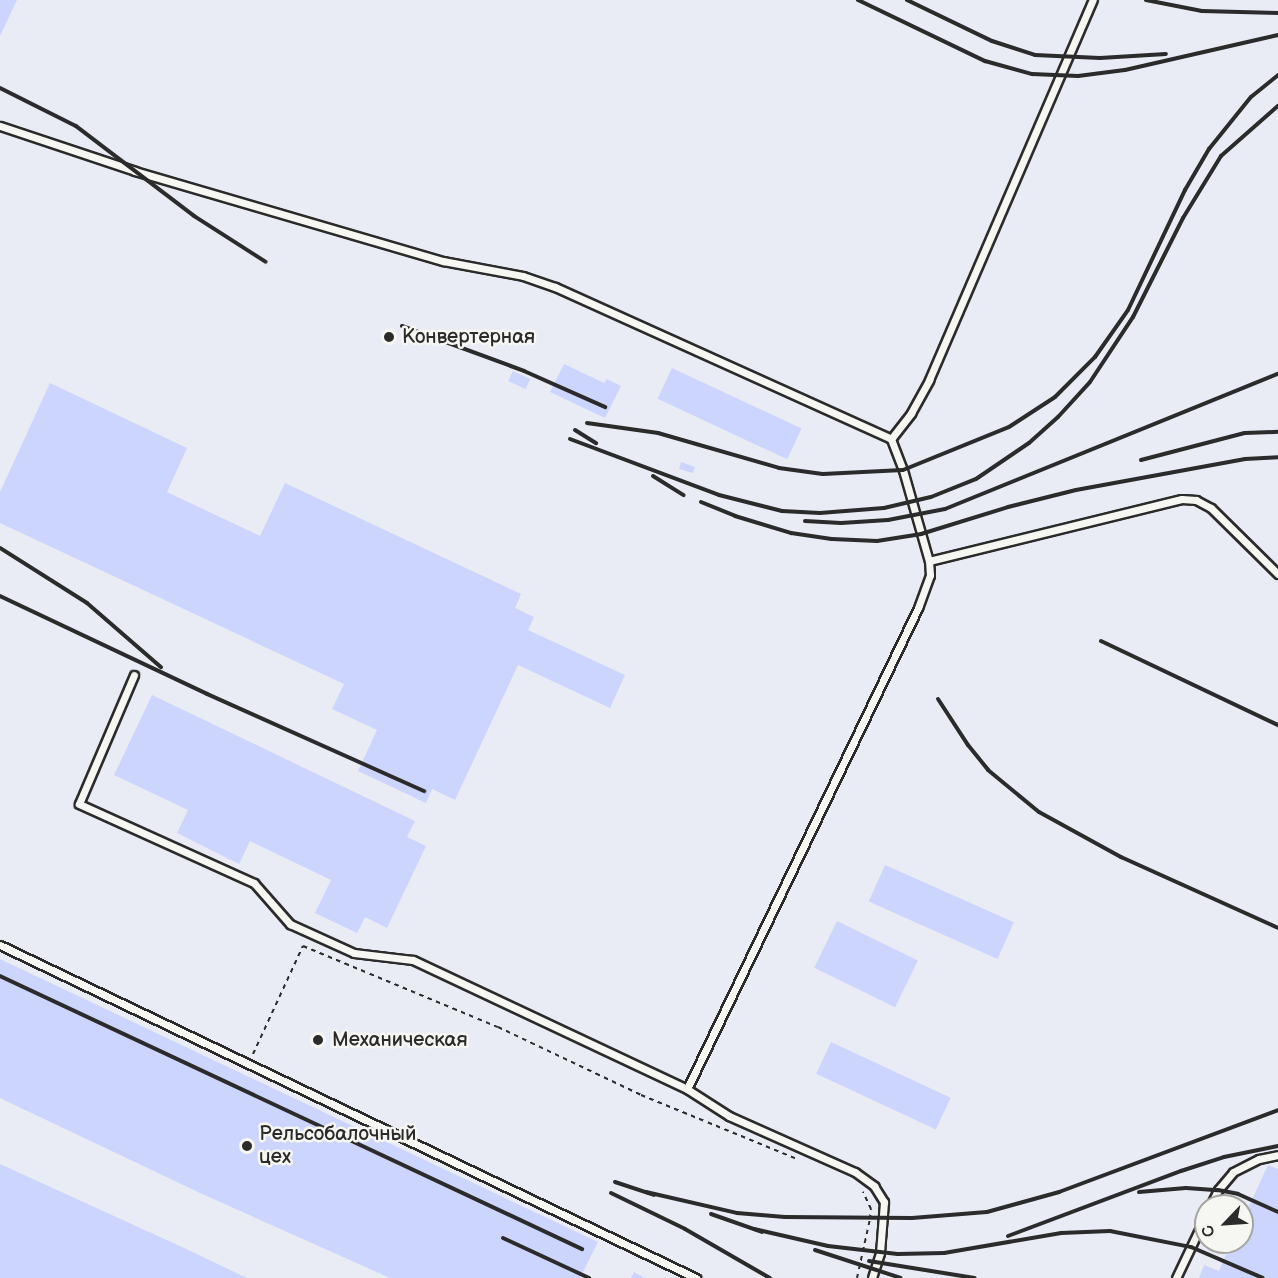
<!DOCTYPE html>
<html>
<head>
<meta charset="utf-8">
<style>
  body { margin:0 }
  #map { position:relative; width:1278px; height:1278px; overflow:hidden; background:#f6f6f2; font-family:"Balsamiq Sans",sans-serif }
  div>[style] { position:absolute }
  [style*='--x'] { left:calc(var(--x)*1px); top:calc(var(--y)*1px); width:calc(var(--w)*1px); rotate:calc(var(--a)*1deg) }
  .built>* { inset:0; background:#e9ecf5 }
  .building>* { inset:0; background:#ccd5fd; transform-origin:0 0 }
  .path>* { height:2px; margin-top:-1px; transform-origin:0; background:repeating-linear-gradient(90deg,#2b2b2b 0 4.5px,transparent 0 9px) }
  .roads { filter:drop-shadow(2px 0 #2b2b2b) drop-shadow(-2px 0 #2b2b2b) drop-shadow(0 2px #2b2b2b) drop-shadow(0 -2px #2b2b2b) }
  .service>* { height:7px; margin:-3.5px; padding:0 3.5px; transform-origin:3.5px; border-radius:3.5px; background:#f6f6f2 }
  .rail>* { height:4px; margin:-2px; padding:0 2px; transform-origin:2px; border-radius:2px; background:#2b2b2b }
  .dots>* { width:16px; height:16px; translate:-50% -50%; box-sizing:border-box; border:3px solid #f6f6f2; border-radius:50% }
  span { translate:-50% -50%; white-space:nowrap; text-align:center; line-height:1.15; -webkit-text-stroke:5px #f6f6f2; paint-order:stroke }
  .poi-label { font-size:20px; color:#2b2b2b }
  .left { translate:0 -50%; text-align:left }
  .north { position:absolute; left:1194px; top:1194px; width:60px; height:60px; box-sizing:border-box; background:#f6f6f2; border:2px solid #a5a5a2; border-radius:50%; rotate:245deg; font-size:16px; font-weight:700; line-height:24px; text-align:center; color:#2b2b2b }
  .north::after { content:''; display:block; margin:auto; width:21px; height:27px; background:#2b2b2b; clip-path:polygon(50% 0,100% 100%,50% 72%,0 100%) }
</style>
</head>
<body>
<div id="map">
  <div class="built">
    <i style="clip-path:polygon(evenodd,0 0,1278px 0,1278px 1278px,0 1278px,0 0,1206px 1206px,1242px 1206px,1242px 1242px,1206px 1242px,1206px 1206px)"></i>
  </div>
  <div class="building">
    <i style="clip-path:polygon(0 0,17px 0,0 36px)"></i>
    <i style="clip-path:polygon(564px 364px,604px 383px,607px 379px,621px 386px,605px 418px,550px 392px)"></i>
    <i style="left:672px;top:368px;width:143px;height:34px;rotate:25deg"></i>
    <i style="left:513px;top:371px;width:19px;height:11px;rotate:25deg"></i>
    <i style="clip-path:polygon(50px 383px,187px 448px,167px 492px,260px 536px,285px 483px,521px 594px,515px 608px,534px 617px,528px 630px,625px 675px,610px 708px,518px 665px,455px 800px,432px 789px,426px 803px,358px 771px,377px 730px,332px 709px,344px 684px,0 523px,0 492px)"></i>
    <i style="clip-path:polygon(681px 462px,695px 467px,693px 473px,679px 469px)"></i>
    <i style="clip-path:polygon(152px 695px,415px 821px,407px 837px,426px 846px,387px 928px,365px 917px,357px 933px,315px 913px,331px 880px,250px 841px,239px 864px,177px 833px,188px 810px,114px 775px)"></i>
    <i style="left:885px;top:865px;width:141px;height:40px;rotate:24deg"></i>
    <i style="left:837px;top:921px;width:90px;height:52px;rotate:26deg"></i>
    <i style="clip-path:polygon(0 959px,598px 1242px,580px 1278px,390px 1278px,200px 1193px,0 1098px)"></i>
    <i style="left:831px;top:1042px;width:132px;height:35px;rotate:25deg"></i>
    <i style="clip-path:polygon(0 1164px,182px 1247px,247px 1278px,0 1278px)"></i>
    <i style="clip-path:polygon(1268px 1165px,1278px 1169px,1278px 1278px,1199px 1278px,1204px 1265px,1219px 1271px,1229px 1247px,1217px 1242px,1242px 1242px,1242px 1221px)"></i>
    <i style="clip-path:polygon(634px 1272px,645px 1278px,631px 1278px)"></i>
  </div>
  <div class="path">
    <i style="--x:253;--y:1054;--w:119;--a:-65.2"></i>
    <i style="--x:303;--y:946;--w:211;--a:22.6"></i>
    <i style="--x:498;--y:1027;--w:158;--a:25.4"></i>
    <i style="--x:641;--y:1095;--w:169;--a:22.3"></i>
    <i style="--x:857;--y:1278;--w:60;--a:-77.6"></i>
    <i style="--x:870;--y:1219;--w:10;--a:-84"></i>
    <i style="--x:871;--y:1209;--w:19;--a:-115"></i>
  </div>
  <div class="roads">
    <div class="service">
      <i style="--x:0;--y:126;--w:142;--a:18.4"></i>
      <i style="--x:135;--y:171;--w:321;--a:16.3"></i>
      <i style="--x:443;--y:261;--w:81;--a:10.6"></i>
      <i style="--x:523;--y:276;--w:34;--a:19"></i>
      <i style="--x:555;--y:287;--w:369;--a:24.3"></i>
      <i style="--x:891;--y:439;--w:33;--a:69"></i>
      <i style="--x:903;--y:470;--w:95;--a:74.1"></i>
      <i style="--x:929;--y:561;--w:260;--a:-13.8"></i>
      <i style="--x:1182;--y:499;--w:14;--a:4"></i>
      <i style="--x:1196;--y:500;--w:17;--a:28"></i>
      <i style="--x:1211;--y:508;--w:94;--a:44.6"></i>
      <i style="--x:891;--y:439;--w:33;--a:-52"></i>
      <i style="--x:911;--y:413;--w:38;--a:-61"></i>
      <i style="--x:929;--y:380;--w:414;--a:-66.7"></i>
      <i style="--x:134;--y:675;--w:140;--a:113.1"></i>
      <i style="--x:79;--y:804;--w:192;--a:24.3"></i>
      <i style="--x:254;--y:883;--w:55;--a:48.7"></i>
      <i style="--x:290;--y:924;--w:70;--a:24.4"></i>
      <i style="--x:354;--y:953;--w:59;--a:6.8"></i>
      <i style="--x:413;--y:960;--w:303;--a:25.2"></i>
      <i style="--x:687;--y:1089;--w:50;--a:32.7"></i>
      <i style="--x:729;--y:1116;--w:138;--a:24"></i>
      <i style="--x:855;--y:1172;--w:24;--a:36"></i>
      <i style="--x:874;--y:1186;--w:19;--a:58"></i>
      <i style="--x:884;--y:1202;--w:51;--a:94.5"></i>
      <i style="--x:880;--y:1253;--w:26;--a:108"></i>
      <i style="--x:0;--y:945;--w:772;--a:25.57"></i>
      <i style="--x:687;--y:1089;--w:534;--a:-64.35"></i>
      <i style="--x:918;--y:608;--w:35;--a:-70"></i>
      <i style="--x:930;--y:575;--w:14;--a:-94"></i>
      <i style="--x:1210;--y:1206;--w:18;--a:-63"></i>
      <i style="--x:1218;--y:1190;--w:23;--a:-50"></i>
      <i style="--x:1233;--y:1172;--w:29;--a:-27"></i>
      <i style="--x:1259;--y:1159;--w:19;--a:-12"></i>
      <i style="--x:1176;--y:1278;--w:70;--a:-64.5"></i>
    </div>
  </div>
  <div class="rail">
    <i style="--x:858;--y:0;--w:141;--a:25.7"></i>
    <i style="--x:985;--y:61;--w:49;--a:15.5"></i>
    <i style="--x:1032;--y:74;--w:46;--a:2.5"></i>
    <i style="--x:1078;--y:76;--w:47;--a:-7.3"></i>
    <i style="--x:1125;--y:70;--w:157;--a:-12.9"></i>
    <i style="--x:907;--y:0;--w:94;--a:25.8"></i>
    <i style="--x:992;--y:41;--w:45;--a:18"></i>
    <i style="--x:1035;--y:55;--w:65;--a:2.6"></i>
    <i style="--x:1100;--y:58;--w:66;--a:-3.5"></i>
    <i style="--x:1146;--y:0;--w:57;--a:11.1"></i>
    <i style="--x:1202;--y:11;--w:76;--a:1.5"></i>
    <i style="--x:0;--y:88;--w:85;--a:26.6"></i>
    <i style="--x:76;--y:126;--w:148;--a:37.3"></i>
    <i style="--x:194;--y:216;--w:85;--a:32.6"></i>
    <i style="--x:402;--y:326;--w:130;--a:20.2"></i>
    <i style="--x:524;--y:371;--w:89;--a:24"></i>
    <i style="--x:587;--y:423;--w:72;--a:8"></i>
    <i style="--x:658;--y:433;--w:126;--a:16.1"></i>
    <i style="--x:779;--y:468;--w:44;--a:7.8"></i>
    <i style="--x:823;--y:474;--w:80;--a:-2.9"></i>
    <i style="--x:903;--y:470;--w:114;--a:-22.1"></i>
    <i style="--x:1009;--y:427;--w:55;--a:-33.1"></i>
    <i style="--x:1055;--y:397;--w:57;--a:-45"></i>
    <i style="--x:1095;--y:357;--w:57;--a:-54.9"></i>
    <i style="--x:1128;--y:310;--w:133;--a:-64.6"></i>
    <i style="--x:1185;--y:190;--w:48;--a:-59.7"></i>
    <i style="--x:1209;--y:149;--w:67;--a:-51.1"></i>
    <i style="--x:1251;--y:97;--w:35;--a:-39"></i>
    <i style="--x:575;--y:430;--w:25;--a:32"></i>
    <i style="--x:570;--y:439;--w:159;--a:20.6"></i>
    <i style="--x:719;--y:495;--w:65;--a:14.3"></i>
    <i style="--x:782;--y:511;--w:38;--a:3"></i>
    <i style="--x:820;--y:513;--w:64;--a:-4.5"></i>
    <i style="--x:884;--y:508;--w:48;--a:-13.2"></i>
    <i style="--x:931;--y:497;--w:48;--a:-21.8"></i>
    <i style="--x:976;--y:479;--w:64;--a:-34.2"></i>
    <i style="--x:1029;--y:443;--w:39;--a:-42"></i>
    <i style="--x:1058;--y:417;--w:47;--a:-47.6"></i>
    <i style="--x:1090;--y:382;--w:78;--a:-56.5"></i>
    <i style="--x:1133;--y:317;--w:111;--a:-63.2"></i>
    <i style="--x:1183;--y:218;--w:73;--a:-58.5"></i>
    <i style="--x:1221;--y:156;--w:76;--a:-41.3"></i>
    <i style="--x:1141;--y:460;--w:107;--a:-14.6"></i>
    <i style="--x:1245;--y:433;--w:33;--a:-2"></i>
    <i style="--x:653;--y:476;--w:36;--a:32"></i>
    <i style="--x:701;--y:502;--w:37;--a:22"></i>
    <i style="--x:735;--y:516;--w:59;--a:16.9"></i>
    <i style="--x:791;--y:533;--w:41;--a:8.3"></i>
    <i style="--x:832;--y:539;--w:45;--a:2.5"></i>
    <i style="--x:877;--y:541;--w:45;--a:-9"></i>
    <i style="--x:921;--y:534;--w:91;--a:-17.2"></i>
    <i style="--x:1008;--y:507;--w:70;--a:-14"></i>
    <i style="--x:1076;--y:490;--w:172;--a:-10.4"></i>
    <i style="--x:1245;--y:459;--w:33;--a:-3"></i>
    <i style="--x:805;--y:521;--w:36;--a:3"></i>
    <i style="--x:841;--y:523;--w:47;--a:-3.7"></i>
    <i style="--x:888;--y:520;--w:58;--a:-10.9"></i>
    <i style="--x:945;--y:509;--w:359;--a:-22.1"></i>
    <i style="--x:0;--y:548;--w:103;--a:32.3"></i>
    <i style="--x:87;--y:603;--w:98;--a:40.9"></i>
    <i style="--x:0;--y:596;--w:229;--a:25.3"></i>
    <i style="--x:207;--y:694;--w:238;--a:24.1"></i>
    <i style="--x:1101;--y:641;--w:196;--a:25.4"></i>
    <i style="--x:938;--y:699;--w:55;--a:56.9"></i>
    <i style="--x:968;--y:745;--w:32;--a:51"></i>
    <i style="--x:988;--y:770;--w:66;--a:39.5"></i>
    <i style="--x:1039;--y:812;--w:94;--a:28.8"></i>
    <i style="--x:1121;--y:857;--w:172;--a:24.3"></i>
    <i style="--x:0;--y:976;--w:643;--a:25.13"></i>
    <i style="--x:615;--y:1182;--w:41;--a:18.4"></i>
    <i style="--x:646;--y:1192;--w:93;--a:13"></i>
    <i style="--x:737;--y:1213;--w:48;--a:4.8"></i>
    <i style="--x:785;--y:1217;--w:127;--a:0.5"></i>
    <i style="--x:912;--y:1218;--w:75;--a:-4.6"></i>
    <i style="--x:987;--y:1212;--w:75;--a:-15.5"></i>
    <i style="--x:1059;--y:1192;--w:234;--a:-20.5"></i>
    <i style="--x:1139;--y:1192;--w:47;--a:-4.9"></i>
    <i style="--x:1186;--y:1188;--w:32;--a:4"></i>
    <i style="--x:1218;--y:1190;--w:20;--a:11"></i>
    <i style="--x:1238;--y:1194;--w:44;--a:24.2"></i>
    <i style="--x:611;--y:1193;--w:82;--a:25.9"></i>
    <i style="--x:685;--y:1229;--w:98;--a:30"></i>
    <i style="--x:711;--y:1214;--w:54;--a:19.4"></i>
    <i style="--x:754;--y:1229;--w:76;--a:12.9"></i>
    <i style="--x:828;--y:1246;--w:70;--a:6.5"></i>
    <i style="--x:898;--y:1254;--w:46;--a:-1.2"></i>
    <i style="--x:944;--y:1253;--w:119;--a:-9.7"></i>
    <i style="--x:1061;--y:1233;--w:49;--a:-2.3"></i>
    <i style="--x:1110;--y:1231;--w:83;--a:11.2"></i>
    <i style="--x:1191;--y:1247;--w:78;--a:23.3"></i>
    <i style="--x:1008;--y:1236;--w:185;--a:-20.6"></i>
    <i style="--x:1181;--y:1171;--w:45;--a:-18"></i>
    <i style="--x:1224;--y:1157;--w:55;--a:-11.5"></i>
    <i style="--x:503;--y:1238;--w:95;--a:24.9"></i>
    <i style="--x:815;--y:1250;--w:90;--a:18"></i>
    <i style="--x:869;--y:1261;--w:107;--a:9.1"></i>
  </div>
  <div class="dots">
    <i style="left:389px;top:337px;background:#2b2b2b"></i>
    <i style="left:318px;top:1040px;background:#2b2b2b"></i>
    <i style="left:247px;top:1146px;background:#2b2b2b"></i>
  </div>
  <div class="poi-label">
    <span class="left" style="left:402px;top:337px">Конвертерная</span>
    <span class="left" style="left:332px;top:1040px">Механическая</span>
    <span class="left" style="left:259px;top:1146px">Рельсобалочный<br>цех</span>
  </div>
  <div class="north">С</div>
</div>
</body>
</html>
